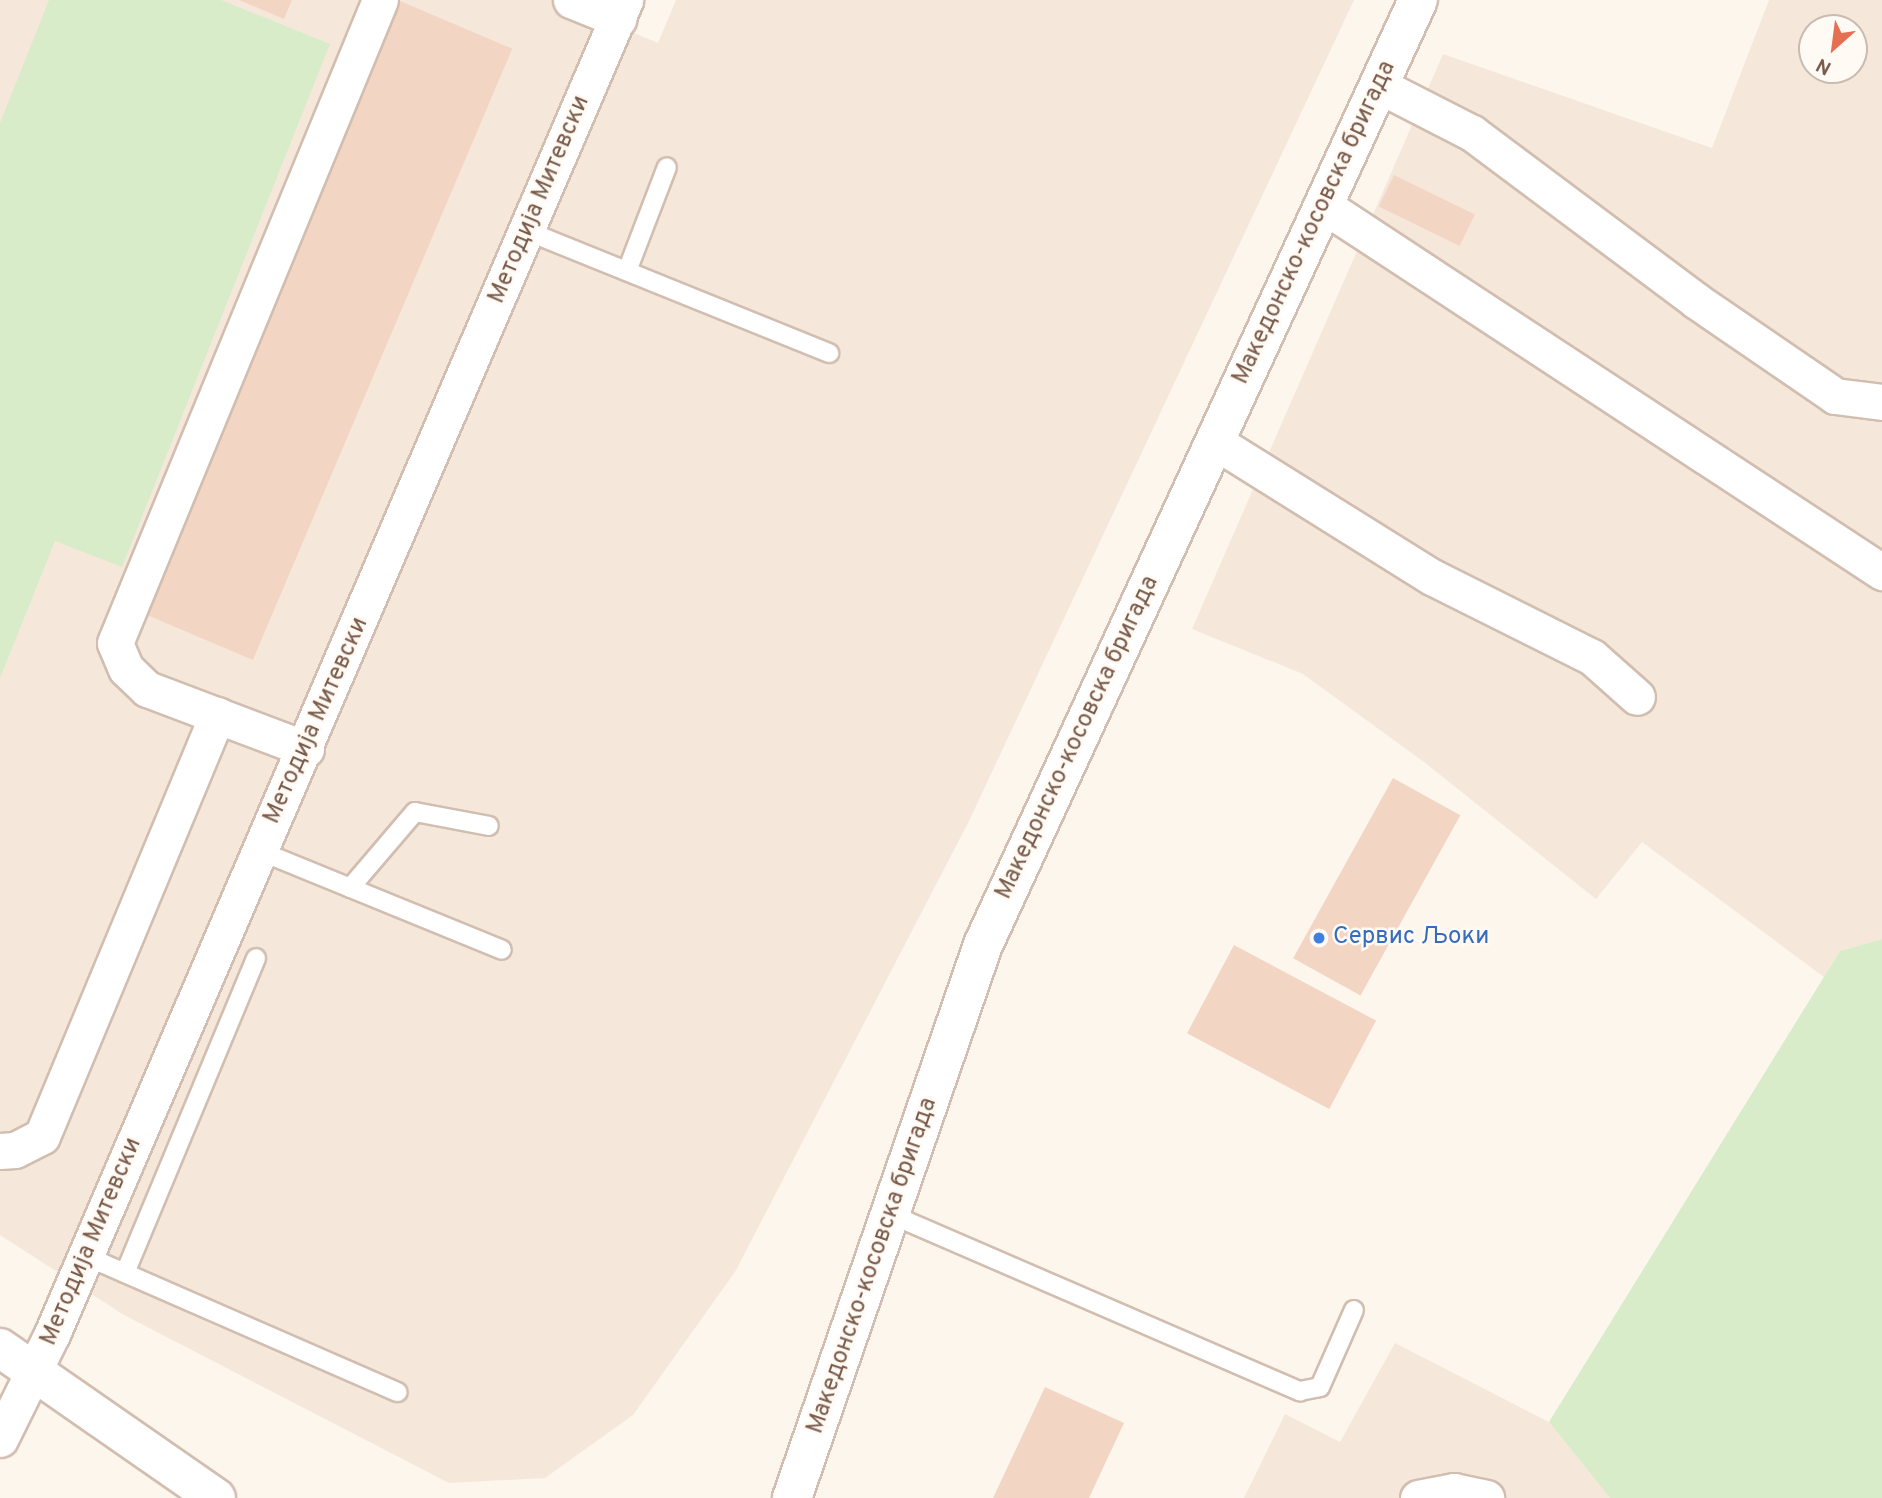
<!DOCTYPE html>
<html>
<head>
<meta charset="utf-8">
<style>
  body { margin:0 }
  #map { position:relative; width:1882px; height:1498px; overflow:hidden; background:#fdf6ec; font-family:Overpass,sans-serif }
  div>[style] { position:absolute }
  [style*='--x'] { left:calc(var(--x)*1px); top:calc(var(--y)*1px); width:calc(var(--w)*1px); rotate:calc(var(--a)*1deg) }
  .residential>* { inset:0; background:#f5e8da }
  .green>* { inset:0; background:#d8ecc9 }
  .building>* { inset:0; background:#f3d5c3; transform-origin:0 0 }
  .roads { filter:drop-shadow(2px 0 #d1beb0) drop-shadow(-2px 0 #d1beb0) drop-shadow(0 2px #d1beb0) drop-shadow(0 -2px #d1beb0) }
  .lane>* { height:18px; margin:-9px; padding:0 9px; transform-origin:9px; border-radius:9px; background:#fff }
  .street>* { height:35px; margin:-17.5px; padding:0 17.5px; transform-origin:17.5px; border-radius:17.5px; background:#fff }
  .secondary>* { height:38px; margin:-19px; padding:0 19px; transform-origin:19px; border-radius:19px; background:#fff }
  .dots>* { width:19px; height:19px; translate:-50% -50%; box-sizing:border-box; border:4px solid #fffaf3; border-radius:50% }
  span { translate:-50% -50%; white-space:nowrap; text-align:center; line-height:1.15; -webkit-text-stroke:5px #fffaf3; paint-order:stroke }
  .street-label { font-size:24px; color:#7a5c4d }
  .shop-label { font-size:24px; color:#366cbe }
  .left { translate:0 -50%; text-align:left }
  .north { position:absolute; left:1798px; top:14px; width:70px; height:70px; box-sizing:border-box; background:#fffaf3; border:2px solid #cabbb1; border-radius:50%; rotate:208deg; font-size:19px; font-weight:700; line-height:28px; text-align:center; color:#7a5c4d }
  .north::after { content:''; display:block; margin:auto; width:24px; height:32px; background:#e76f51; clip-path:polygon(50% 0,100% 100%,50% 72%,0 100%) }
</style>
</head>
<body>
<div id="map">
  <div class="residential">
    <i style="clip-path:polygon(0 0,555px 0,658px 43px,676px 0,1354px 0,969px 821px,735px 1272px,633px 1415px,545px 1478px,449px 1483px,124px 1315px,0 1235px)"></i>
    <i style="clip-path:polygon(evenodd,1769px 0,1882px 0,1882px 939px,1840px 951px,1824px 977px,1642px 842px,1596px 899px,1424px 762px,1303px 674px,1192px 629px,1443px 54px,1712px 148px,1769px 0,1812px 28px,1854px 28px,1854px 70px,1812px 70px,1812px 28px)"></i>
    <i style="clip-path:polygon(1395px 1343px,1549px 1422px,1610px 1498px,1244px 1498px,1285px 1414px,1340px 1442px)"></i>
  </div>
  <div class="green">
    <i style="clip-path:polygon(49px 0,221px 0,330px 44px,122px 567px,55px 541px,0 678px,0 123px)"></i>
    <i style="clip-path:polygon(1882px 939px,1882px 1498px,1610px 1498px,1549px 1422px,1840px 951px)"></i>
  </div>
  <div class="building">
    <i style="clip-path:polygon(239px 0,292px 0,284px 19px)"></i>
    <i style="left:400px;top:1px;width:122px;height:664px;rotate:23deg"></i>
    <i style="left:1394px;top:175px;width:90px;height:35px;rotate:26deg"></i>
    <i style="left:1393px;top:778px;width:77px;height:206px;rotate:29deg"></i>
    <i style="left:1234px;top:945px;width:161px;height:100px;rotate:28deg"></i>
    <i style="clip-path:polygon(1045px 1387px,1124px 1423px,1089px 1498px,993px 1498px)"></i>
  </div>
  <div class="roads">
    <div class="lane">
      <i style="--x:527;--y:231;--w:326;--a:22"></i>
      <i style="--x:627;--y:271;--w:111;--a:-69"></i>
      <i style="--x:260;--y:851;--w:261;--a:22.2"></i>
      <i style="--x:350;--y:888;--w:100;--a:-49.5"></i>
      <i style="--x:415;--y:812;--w:75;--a:10.7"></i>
      <i style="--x:890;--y:1214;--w:447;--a:23.4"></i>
      <i style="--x:1300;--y:1391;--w:20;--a:-11"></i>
      <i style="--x:1320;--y:1387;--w:84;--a:-66.2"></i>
      <i style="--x:86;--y:1256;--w:340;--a:23.6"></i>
      <i style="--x:125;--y:1273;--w:341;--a:-67.4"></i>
    </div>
    <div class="street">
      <i style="--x:571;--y:0;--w:51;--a:22"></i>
      <i style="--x:1380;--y:86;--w:103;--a:27.1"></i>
      <i style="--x:1472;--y:133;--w:279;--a:36.8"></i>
      <i style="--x:1695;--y:300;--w:170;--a:34.4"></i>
      <i style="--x:1835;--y:396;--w:47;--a:7.3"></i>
      <i style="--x:1323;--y:205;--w:669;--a:33.29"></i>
      <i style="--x:1214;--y:441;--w:257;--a:32"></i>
      <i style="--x:1432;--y:577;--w:179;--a:26.6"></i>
      <i style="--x:1592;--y:657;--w:60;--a:41.6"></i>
      <i style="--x:306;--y:749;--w:170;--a:-159.3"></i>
      <i style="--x:147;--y:689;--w:29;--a:-136"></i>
      <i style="--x:126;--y:669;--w:28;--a:-113"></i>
      <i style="--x:115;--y:643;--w:695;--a:-67.6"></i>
      <i style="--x:0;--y:1151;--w:15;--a:-4"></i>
      <i style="--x:15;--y:1150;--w:30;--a:-27"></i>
      <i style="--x:42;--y:1136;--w:456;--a:-67.4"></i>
      <i style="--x:0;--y:1439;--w:117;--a:-63.7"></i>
      <i style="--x:52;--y:1334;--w:1452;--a:-66.75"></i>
      <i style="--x:1418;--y:1498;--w:37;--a:-11"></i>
      <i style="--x:1454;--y:1491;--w:33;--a:12"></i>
    </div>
    <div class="secondary">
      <i style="--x:0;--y:1348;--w:263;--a:34.8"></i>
      <i style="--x:792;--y:1498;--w:585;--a:-70.95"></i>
      <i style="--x:983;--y:945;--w:1040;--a:-65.28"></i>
    </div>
  </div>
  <div class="dots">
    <i style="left:1319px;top:938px;background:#3f7fe0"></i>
  </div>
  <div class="street-label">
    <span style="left:540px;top:200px;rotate:-67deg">Методија Митевски</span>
    <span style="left:1315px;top:223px;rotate:-65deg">Македонско-косовска бригада</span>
    <span style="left:317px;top:721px;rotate:-66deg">Методија Митевски</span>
    <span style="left:1078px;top:738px;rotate:-65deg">Македонско-косовска бригада</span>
    <span style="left:92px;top:1242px;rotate:-67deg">Методија Митевски</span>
    <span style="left:873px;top:1266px;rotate:-71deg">Македонско-косовска бригада</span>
  </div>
  <div class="shop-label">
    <span class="left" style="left:1333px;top:938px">Сервис Љоки</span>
  </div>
  <div class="north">N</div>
</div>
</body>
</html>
